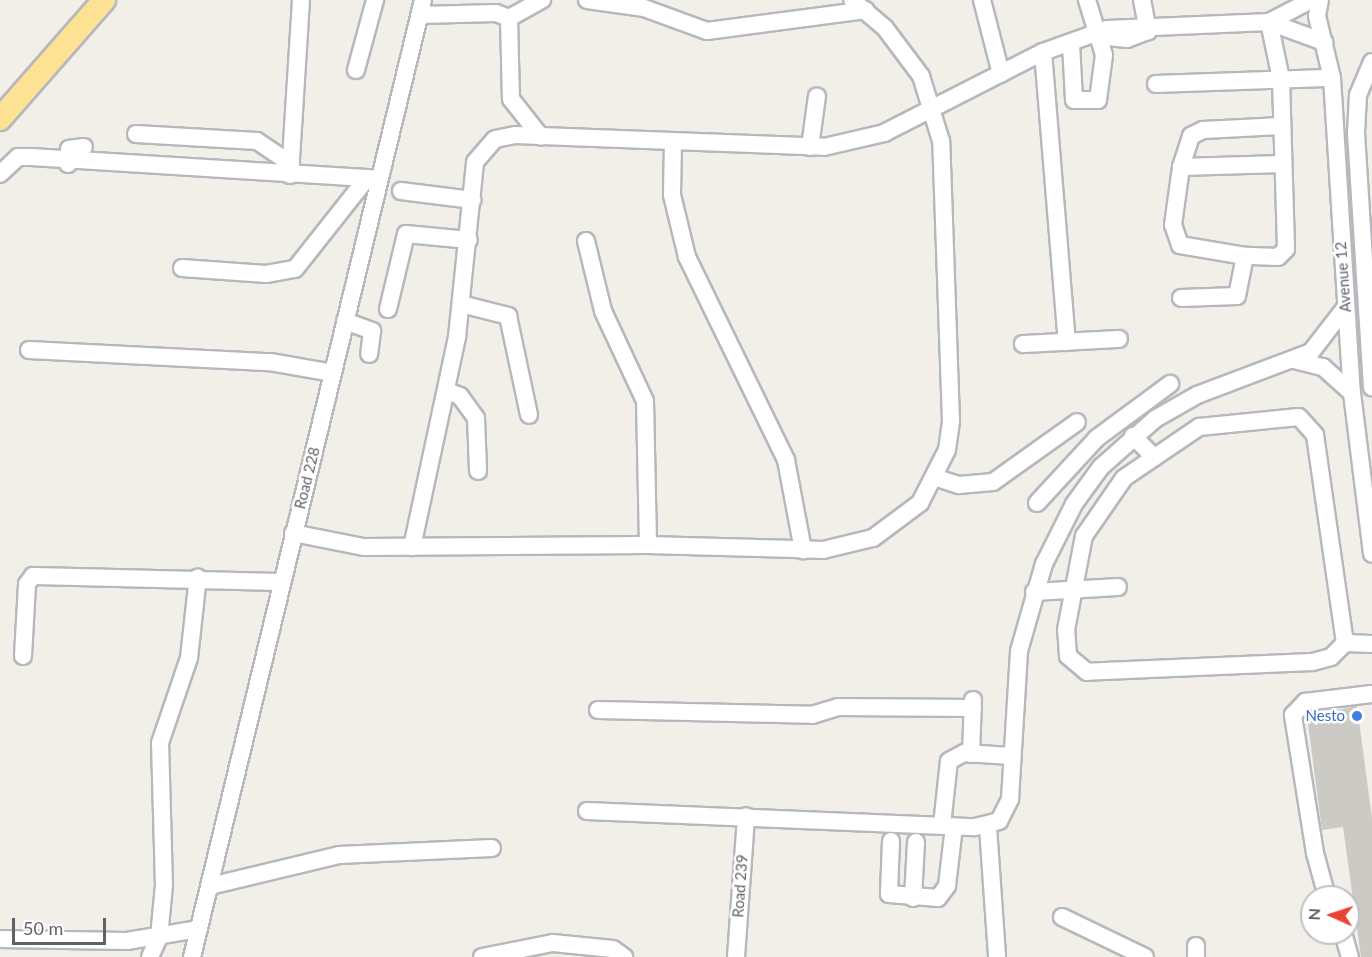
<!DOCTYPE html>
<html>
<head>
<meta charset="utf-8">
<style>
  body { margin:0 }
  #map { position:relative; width:1372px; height:957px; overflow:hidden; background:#f1efe8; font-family:Lato,sans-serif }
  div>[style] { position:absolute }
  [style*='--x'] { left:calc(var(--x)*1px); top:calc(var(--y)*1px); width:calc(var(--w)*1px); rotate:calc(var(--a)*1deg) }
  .building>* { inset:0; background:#cccac5 }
  .roads { filter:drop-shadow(2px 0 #b5b8bc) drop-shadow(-2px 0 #b5b8bc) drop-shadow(0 2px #b5b8bc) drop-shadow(0 -2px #b5b8bc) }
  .minor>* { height:16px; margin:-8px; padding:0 8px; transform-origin:8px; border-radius:8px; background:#fff }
  .highway>* { height:22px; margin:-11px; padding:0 11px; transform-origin:11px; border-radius:11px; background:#fde293 }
  .dots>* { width:16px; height:16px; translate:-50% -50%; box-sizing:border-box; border:3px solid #fff; border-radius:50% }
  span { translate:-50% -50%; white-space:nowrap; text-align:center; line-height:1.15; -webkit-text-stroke:5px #fff; paint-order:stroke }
  .street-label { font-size:15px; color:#5f6368 }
  .shop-label { font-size:15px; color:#366cbe }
  .right { translate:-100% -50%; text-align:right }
  .north { position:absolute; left:1300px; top:885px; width:60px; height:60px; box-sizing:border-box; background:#fff; border:2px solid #bfc1c3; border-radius:50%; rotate:273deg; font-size:16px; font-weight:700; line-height:24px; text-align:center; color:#5f6368 }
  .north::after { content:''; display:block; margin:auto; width:21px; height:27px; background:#ea4335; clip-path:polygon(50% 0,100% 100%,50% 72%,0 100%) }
  .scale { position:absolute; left:12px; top:918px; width:94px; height:27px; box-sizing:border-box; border:3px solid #5f6368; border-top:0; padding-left:8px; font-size:18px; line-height:21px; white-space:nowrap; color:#5f6368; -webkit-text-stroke:4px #fff; paint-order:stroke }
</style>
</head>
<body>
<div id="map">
  <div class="building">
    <i style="clip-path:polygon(1357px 706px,1372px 818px,1372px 957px,1361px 957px,1343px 827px,1322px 830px,1307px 716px)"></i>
  </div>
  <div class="roads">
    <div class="minor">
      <i style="--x:587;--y:0;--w:58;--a:8"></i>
      <i style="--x:644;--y:8;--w:67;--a:20.1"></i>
      <i style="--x:707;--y:31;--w:160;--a:-7.5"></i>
      <i style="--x:982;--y:0;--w:76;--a:75.6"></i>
      <i style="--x:1142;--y:0;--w:32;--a:79"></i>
      <i style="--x:1320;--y:0;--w:16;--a:101"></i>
      <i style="--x:1317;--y:16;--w:64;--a:76.4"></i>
      <i style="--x:1332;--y:78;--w:316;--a:86.4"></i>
      <i style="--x:1352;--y:393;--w:162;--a:82.9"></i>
      <i style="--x:420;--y:15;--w:76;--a:-1.5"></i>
      <i style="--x:496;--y:13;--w:14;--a:21"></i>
      <i style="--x:509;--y:18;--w:81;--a:88.6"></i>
      <i style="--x:511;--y:99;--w:48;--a:51.7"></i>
      <i style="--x:509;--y:18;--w:38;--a:-29"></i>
      <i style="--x:1269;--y:22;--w:58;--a:78.1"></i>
      <i style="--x:1281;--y:79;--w:170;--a:88.3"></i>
      <i style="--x:1286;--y:249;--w:11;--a:135"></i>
      <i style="--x:1278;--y:257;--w:33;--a:-178"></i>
      <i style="--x:1245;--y:256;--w:66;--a:-170.4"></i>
      <i style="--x:1180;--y:245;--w:21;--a:-109"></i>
      <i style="--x:1173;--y:225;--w:59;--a:-82.1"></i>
      <i style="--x:1181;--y:167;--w:33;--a:-72"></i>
      <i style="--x:1191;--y:136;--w:13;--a:-27"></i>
      <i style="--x:1203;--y:130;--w:78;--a:-2.9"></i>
      <i style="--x:1269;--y:22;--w:47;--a:-27.6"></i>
      <i style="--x:1099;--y:36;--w:28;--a:6"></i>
      <i style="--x:1127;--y:39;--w:22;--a:-21"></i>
      <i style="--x:1071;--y:44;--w:56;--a:86.9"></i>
      <i style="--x:1074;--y:100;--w:24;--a:0"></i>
      <i style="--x:1098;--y:100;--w:45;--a:-82.4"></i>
      <i style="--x:1104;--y:55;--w:58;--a:-107.2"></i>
      <i style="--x:1043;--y:52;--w:291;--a:85.3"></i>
      <i style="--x:1372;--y:62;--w:36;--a:113"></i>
      <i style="--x:1358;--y:95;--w:38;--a:93"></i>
      <i style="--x:1356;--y:133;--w:255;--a:86.4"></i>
      <i style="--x:356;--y:70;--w:73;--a:-74.8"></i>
      <i style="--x:1156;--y:84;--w:176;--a:-2"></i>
      <i style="--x:136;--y:134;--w:121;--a:3.3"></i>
      <i style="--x:257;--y:141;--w:41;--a:34.1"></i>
      <i style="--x:673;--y:142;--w:53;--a:91.1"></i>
      <i style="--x:672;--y:195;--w:64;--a:76.4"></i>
      <i style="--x:687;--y:257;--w:226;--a:64"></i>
      <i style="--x:786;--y:460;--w:92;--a:79.3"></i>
      <i style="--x:810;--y:147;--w:51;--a:-82.2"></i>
      <i style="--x:68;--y:164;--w:15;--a:-86"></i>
      <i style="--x:69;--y:149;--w:15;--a:-8"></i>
      <i style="--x:1181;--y:167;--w:101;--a:-1.7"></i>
      <i style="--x:0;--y:174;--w:25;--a:-43"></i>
      <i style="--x:18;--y:157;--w:13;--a:0"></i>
      <i style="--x:31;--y:157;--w:348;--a:3.6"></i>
      <i style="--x:290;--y:175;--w:175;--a:-86.4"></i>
      <i style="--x:401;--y:191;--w:72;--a:7.2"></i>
      <i style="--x:586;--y:241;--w:72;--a:76.3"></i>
      <i style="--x:603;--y:311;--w:99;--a:65"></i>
      <i style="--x:645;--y:401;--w:144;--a:88.8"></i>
      <i style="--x:182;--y:268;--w:84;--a:4.1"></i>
      <i style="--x:266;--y:274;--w:29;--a:-10"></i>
      <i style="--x:295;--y:269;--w:116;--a:-51.6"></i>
      <i style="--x:1181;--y:298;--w:56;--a:-2"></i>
      <i style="--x:1237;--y:296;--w:41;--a:-78.7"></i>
      <i style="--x:461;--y:304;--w:49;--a:14.3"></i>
      <i style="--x:508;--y:316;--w:101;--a:78"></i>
      <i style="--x:388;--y:309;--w:77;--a:-76.5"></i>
      <i style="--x:406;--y:234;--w:63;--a:5.4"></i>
      <i style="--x:345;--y:321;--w:29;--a:20"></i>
      <i style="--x:372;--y:331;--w:23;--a:97"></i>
      <i style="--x:1023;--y:344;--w:96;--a:-3"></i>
      <i style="--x:29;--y:350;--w:241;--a:2.9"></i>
      <i style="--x:270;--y:362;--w:64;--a:9.9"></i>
      <i style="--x:1294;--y:360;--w:30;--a:14"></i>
      <i style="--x:1323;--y:367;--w:39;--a:42"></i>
      <i style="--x:448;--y:391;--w:13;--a:23"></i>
      <i style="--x:460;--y:396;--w:27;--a:54"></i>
      <i style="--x:476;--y:418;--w:53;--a:87.8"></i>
      <i style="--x:1133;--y:436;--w:30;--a:45"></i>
      <i style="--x:937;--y:478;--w:23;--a:18"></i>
      <i style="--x:959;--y:485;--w:34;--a:-5"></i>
      <i style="--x:993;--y:482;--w:103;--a:-35.5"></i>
      <i style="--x:1037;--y:503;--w:88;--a:-47.3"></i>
      <i style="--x:1097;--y:438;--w:91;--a:-36.5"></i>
      <i style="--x:293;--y:533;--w:72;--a:11.2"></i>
      <i style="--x:364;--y:547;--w:284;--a:-0.4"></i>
      <i style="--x:648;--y:545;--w:175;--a:1.6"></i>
      <i style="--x:823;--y:550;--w:51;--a:-13.5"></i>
      <i style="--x:873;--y:538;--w:59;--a:-36.7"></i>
      <i style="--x:920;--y:503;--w:59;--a:-63"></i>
      <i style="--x:947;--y:450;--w:29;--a:-82"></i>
      <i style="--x:951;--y:421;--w:280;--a:-92"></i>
      <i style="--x:941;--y:141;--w:68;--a:-107.1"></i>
      <i style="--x:921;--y:76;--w:60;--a:-126.9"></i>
      <i style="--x:885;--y:28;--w:43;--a:-139.7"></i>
      <i style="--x:412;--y:547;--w:215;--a:-77.9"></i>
      <i style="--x:457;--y:337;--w:176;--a:-84.1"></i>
      <i style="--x:475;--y:162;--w:30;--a:-49"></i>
      <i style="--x:495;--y:139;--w:20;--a:-11"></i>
      <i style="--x:515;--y:135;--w:309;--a:2.2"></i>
      <i style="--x:824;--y:147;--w:62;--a:-13.1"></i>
      <i style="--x:884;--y:133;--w:178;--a:-27"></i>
      <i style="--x:1043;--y:52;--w:68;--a:-19.8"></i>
      <i style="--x:1107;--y:29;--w:162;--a:-2.5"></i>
      <i style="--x:1269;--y:22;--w:59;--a:20"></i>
      <i style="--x:1034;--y:592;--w:84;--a:-3.4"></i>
      <i style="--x:1345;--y:643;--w:20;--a:135"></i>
      <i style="--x:1331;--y:657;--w:20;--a:165"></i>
      <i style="--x:1312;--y:662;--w:225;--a:177.5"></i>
      <i style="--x:1087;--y:672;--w:25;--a:-140"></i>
      <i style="--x:1068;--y:656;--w:26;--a:-94"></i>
      <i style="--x:1066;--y:630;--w:96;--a:-79.2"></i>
      <i style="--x:1084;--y:536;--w:70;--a:-55.4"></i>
      <i style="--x:1124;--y:478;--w:91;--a:-34.2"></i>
      <i style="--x:1199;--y:427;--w:100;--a:-5.7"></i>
      <i style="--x:1299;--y:417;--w:24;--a:48"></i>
      <i style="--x:1315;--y:435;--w:210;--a:81.8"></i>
      <i style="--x:1345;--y:643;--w:27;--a:2"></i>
      <i style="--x:23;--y:656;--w:72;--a:-86.8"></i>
      <i style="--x:27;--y:584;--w:10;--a:-53"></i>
      <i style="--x:33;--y:576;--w:248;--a:1.4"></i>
      <i style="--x:598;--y:710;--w:214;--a:1.3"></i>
      <i style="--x:812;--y:715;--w:27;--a:-17"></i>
      <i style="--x:838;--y:707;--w:135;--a:0.4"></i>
      <i style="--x:971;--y:754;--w:54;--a:-87.9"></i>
      <i style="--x:587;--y:811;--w:388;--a:2.4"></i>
      <i style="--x:975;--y:827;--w:25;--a:-14"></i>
      <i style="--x:999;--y:821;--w:25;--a:-63"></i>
      <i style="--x:1010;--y:799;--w:148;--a:-86.5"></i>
      <i style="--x:1019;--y:651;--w:91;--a:-74"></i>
      <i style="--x:1044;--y:564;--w:67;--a:-63.4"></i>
      <i style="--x:1074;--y:504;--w:46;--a:-53.9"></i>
      <i style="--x:1101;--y:467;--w:72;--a:-41.6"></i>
      <i style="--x:1155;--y:419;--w:48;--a:-29.7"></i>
      <i style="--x:1197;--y:395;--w:122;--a:-20.7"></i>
      <i style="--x:1311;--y:352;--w:56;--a:-52.3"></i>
      <i style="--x:942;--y:825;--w:64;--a:-83.8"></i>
      <i style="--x:949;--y:761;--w:17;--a:-28"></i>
      <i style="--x:964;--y:753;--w:47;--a:3.7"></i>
      <i style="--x:988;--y:827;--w:130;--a:86"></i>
      <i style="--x:891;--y:841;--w:53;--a:92.2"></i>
      <i style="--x:889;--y:894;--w:49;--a:4.7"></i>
      <i style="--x:938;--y:898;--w:15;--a:-53"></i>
      <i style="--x:947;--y:886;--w:60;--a:-83.3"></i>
      <i style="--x:210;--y:886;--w:133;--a:-13.5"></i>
      <i style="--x:339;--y:855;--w:153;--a:-2.6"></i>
      <i style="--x:1327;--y:897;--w:46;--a:-105.3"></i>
      <i style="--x:1315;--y:853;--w:140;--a:-99.1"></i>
      <i style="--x:1293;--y:715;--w:18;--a:-47"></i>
      <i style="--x:1305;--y:702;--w:67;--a:-6.8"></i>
      <i style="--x:913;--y:898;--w:56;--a:-86.9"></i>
      <i style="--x:1062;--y:917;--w:92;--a:25.7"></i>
      <i style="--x:1343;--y:933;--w:25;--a:74"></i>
      <i style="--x:0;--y:939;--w:127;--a:0.9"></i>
      <i style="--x:127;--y:941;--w:73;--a:-9.5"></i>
      <i style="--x:1196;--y:946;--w:11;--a:90"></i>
      <i style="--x:150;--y:957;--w:22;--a:-66"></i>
      <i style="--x:159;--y:937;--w:52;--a:-84.5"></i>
      <i style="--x:164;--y:885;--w:142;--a:-91.6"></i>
      <i style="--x:160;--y:743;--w:90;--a:-71.2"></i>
      <i style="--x:189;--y:658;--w:81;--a:-83.7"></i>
      <i style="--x:192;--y:957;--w:984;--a:-76.43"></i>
      <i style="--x:482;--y:957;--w:72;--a:-11.2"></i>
      <i style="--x:553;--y:943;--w:60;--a:5.7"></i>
      <i style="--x:613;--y:949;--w:14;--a:36"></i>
      <i style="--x:736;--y:957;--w:141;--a:-85.9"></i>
    </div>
    <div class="highway">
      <i style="--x:0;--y:119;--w:158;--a:-48.8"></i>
    </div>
  </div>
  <div class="dots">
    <i style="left:1357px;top:716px;background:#3f7fe0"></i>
  </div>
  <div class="street-label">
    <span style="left:1343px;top:277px;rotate:-94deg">Avenue 12</span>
    <span style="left:307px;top:478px;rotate:-76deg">Road 228</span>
    <span style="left:740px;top:886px;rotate:-86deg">Road 239</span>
  </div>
  <div class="shop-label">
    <span class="right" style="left:1345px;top:716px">Nesto</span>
  </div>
  <div class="north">N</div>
  <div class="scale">50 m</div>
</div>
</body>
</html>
